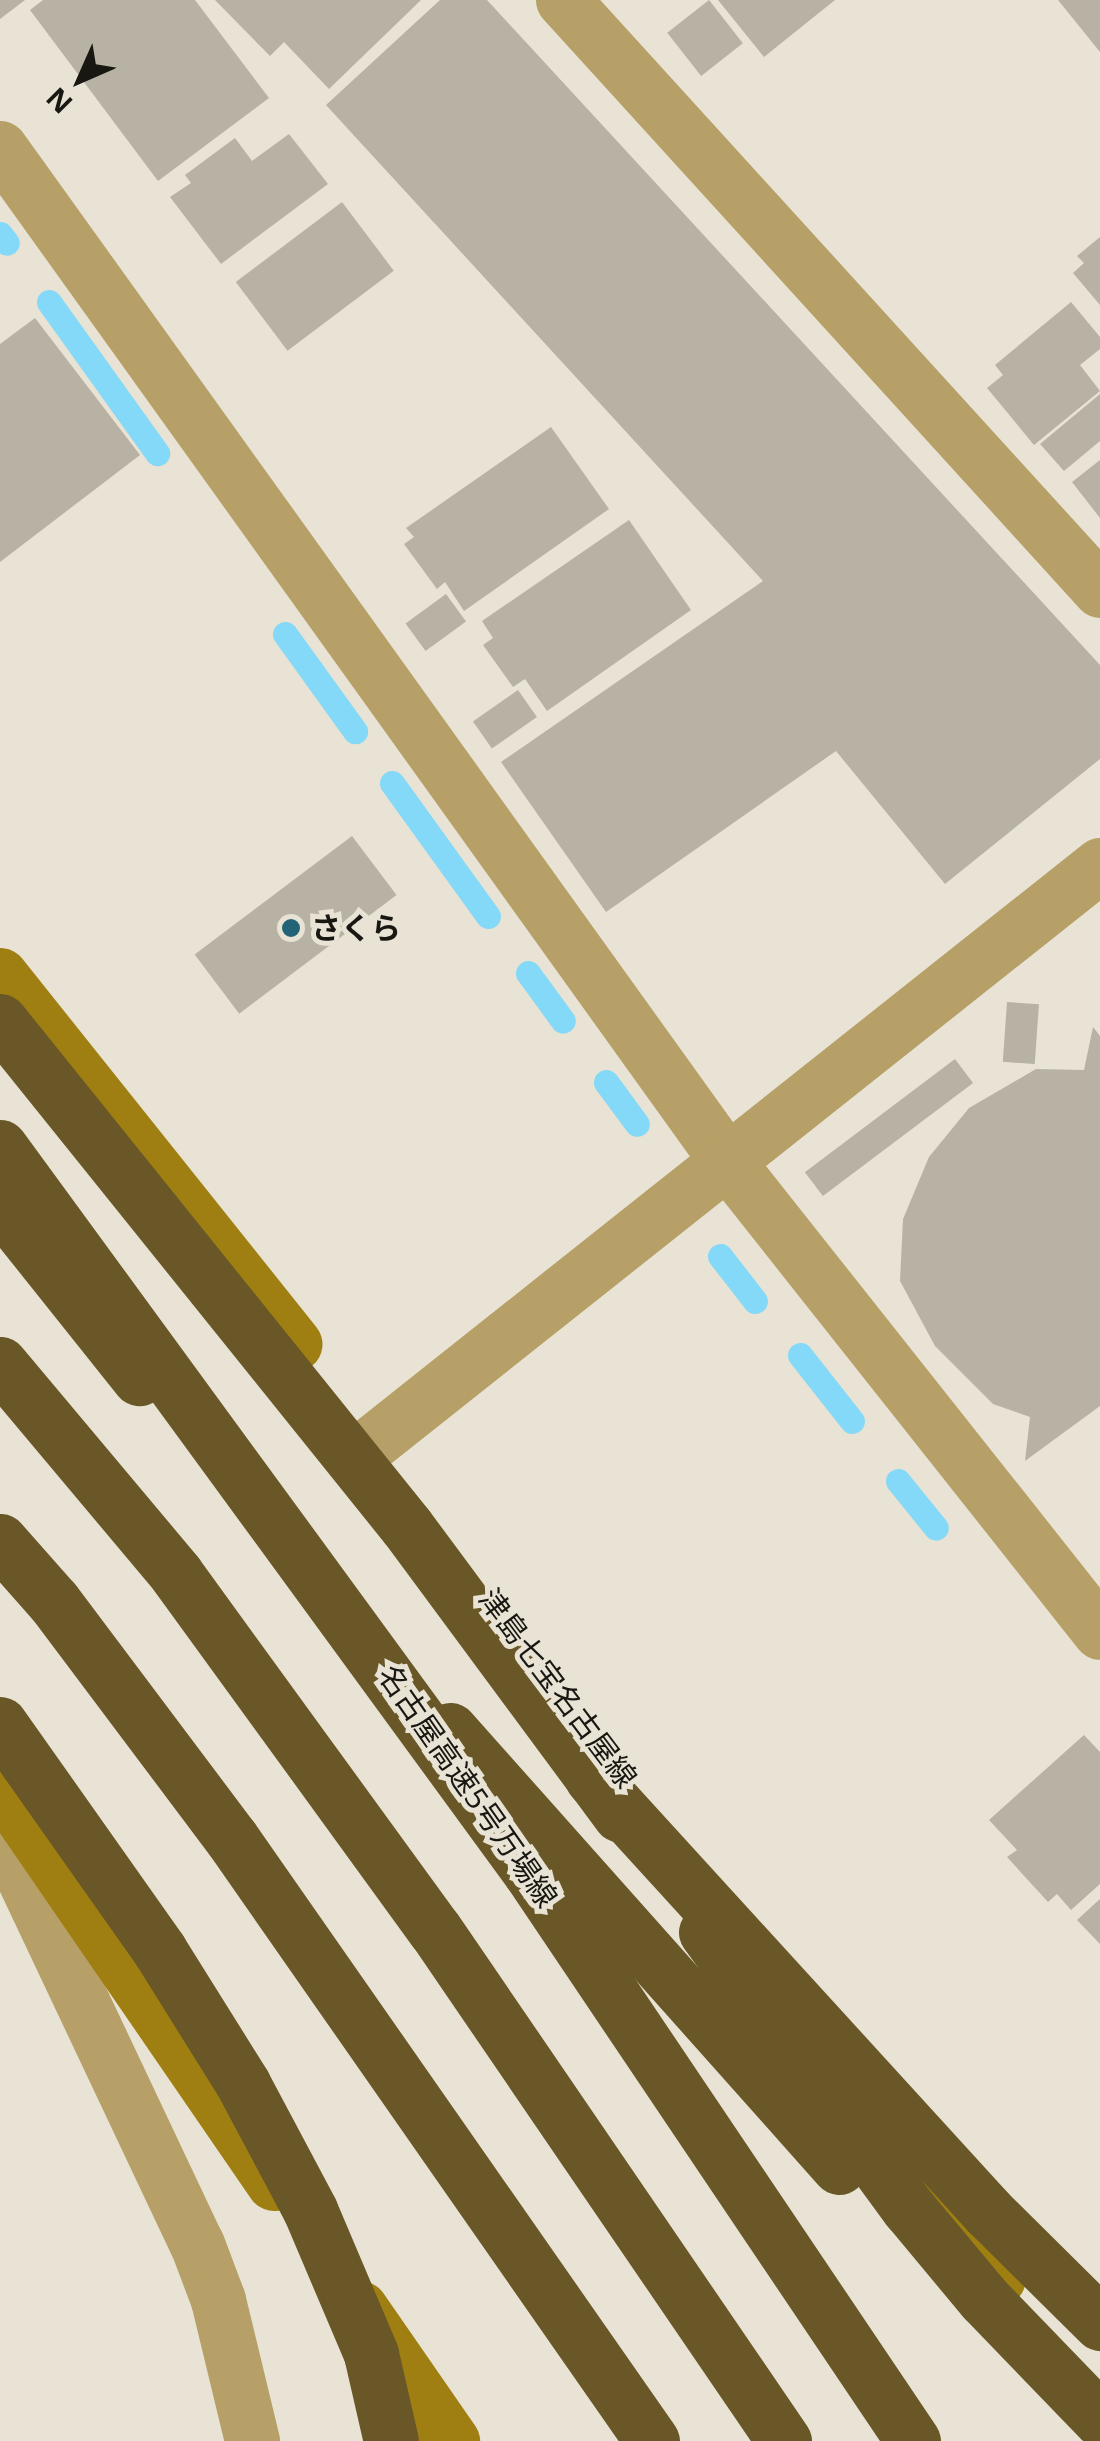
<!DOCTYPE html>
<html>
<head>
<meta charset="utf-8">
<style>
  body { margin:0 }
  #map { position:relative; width:1100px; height:2441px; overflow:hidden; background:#e8e3d4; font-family:"Open Sans","Noto Sans JP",sans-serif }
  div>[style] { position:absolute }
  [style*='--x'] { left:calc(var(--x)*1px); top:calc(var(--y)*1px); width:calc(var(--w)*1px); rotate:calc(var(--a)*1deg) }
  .stream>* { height:25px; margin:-12.5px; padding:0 12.5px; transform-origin:12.5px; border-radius:12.5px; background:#83d9f7 }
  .building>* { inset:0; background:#b7b2a4; transform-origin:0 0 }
  .street>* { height:55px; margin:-27.5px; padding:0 27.5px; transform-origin:27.5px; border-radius:27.5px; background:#b6a067 }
  .secondary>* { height:55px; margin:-27.5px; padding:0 27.5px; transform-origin:27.5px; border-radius:27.5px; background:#9f7f11 }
  .highway>* { height:55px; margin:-27.5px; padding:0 27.5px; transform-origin:27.5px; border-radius:27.5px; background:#695727 }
  .highway-bridge>* { height:55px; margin:-27.5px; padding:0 27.5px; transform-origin:27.5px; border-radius:27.5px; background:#695727 }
  .dots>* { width:28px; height:28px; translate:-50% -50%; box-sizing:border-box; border:5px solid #e8e3d4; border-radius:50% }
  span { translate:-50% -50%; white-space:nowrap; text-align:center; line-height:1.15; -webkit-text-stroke:10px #e8e3d4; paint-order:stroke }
  .poi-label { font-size:30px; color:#191712; font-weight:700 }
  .left { translate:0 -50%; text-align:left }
  .street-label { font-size:30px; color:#191712 }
  .north { position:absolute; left:30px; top:30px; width:100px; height:100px; -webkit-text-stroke:8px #e8e3d4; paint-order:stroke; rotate:225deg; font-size:28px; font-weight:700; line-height:40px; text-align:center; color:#191712 }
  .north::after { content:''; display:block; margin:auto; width:35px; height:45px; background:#191712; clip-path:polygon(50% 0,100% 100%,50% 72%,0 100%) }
</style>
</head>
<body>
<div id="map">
  <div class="stream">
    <i style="--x:0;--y:234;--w:11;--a:52"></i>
    <i style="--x:49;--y:302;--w:186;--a:54.4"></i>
    <i style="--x:285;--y:634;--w:120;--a:54.2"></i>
    <i style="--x:392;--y:783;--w:164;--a:54.2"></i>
    <i style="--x:528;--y:973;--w:59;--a:53.9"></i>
    <i style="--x:606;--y:1082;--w:52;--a:53.6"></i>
    <i style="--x:720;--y:1256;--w:57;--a:52.1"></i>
    <i style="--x:800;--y:1355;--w:84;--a:51.8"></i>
    <i style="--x:898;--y:1481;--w:60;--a:51"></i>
  </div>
  <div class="building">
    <i style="clip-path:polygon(0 0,25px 0,0 19px)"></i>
    <i style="clip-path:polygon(43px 0,195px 0,269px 98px,158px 181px,30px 10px)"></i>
    <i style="clip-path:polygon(215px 0,421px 0,329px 89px,284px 42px,270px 56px)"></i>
    <i style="clip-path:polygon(440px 0,487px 0,1100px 665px,1100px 759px,945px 884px,836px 751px,606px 912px,501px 762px,763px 581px,326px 105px)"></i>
    <i style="left:709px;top:0;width:55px;height:53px;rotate:52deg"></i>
    <i style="clip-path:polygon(718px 0,835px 0,764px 57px)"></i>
    <i style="clip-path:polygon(1058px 0,1100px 0,1100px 52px)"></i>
    <i style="clip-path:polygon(289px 134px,328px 184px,221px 264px,170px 197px,191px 183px,185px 175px,235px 138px,252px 161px)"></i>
    <i style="left:342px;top:202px;width:86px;height:133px;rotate:53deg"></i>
    <i style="clip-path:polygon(1100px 237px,1100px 305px,1073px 273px,1084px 263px,1077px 256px)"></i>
    <i style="clip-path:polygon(1071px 302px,1100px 337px,1100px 349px,1080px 365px,1100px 391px,1034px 445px,987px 388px,1003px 375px,995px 365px)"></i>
    <i style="clip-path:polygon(35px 318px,140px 455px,0 562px,0 344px)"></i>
    <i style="clip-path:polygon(1100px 394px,1100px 441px,1064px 471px,1040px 444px)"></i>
    <i style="clip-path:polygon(551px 427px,609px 509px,464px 611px,445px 582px,437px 589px,404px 544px,414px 537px,406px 528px)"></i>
    <i style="clip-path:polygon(1100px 460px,1100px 518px,1072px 482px)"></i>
    <i style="clip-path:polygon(629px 520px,691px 610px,547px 711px,525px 679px,513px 687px,483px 645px,493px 638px,482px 621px)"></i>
    <i style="left:446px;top:594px;width:34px;height:50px;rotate:54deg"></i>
    <i style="left:518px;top:690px;width:33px;height:55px;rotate:55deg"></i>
    <i style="left:352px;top:836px;width:74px;height:197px;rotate:53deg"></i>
    <i style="left:1007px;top:1002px;width:32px;height:60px;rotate:4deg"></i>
    <i style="clip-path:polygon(1093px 1027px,1100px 1036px,1100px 1406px,1025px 1461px,1030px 1417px,993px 1404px,935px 1346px,900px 1281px,903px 1219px,929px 1157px,969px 1108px,1036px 1069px,1084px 1070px)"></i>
    <i style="left:955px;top:1059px;width:30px;height:188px;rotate:53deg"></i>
    <i style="clip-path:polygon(1084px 1735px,1100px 1752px,1100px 1884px,1071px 1910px,1057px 1894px,1048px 1902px,1007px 1857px,1017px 1850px,989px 1820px)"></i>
    <i style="clip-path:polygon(1100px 1899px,1100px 1944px,1077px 1920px)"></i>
  </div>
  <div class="street">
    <i style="--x:563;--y:0;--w:798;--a:47.69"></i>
    <i style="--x:0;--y:148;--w:1245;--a:54.34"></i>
    <i style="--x:726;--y:1160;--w:602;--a:51.61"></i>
    <i style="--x:373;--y:1442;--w:928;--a:-38.44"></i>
    <i style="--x:0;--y:1828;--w:460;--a:64.7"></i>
    <i style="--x:197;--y:2244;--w:60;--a:69.4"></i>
    <i style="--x:218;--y:2300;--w:145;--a:76.4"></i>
  </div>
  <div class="secondary">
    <i style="--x:0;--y:975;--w:472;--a:51.4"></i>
    <i style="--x:0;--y:1785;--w:483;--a:55.5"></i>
    <i style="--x:891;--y:2135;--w:179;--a:53.4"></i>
    <i style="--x:360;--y:2308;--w:162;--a:55.3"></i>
  </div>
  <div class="highway">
    <i style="--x:0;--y:1021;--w:649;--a:51.19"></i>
    <i style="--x:407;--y:1527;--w:358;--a:53.5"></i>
    <i style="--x:0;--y:1204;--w:223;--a:51.4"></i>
    <i style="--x:0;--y:1364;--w:274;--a:50"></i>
    <i style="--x:176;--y:1574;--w:440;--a:54"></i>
    <i style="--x:435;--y:1930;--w:619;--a:55.67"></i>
    <i style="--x:0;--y:1541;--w:81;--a:48.5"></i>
    <i style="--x:54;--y:1602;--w:296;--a:53.1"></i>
    <i style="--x:232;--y:1839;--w:734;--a:55.1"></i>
    <i style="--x:450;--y:1730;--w:585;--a:48.33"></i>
    <i style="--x:706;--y:1932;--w:343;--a:53.8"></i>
    <i style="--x:909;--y:2209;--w:117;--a:50.2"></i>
    <i style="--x:984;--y:2299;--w:167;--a:46"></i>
  </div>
  <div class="highway-bridge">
    <i style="--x:0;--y:1147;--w:898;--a:53.83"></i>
    <i style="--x:530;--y:1872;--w:686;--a:56.06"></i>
    <i style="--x:0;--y:1724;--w:278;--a:54.8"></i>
    <i style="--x:160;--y:1951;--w:157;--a:58"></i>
    <i style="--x:243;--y:2084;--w:143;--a:62"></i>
    <i style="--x:310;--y:2210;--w:156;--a:67"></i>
    <i style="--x:371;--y:2354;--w:89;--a:77.1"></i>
    <i style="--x:592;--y:1778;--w:588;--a:47.62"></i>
    <i style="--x:988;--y:2212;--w:158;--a:44.7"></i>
  </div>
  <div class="dots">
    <i style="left:291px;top:928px;background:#226378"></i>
  </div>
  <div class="poi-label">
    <span class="left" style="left:311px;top:928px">さくら</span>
  </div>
  <div class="street-label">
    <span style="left:558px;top:1688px;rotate:53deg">津島七宝名古屋線</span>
    <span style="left:468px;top:1786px;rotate:55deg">名古屋高速5号万場線</span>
  </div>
  <div class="north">N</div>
</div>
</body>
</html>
